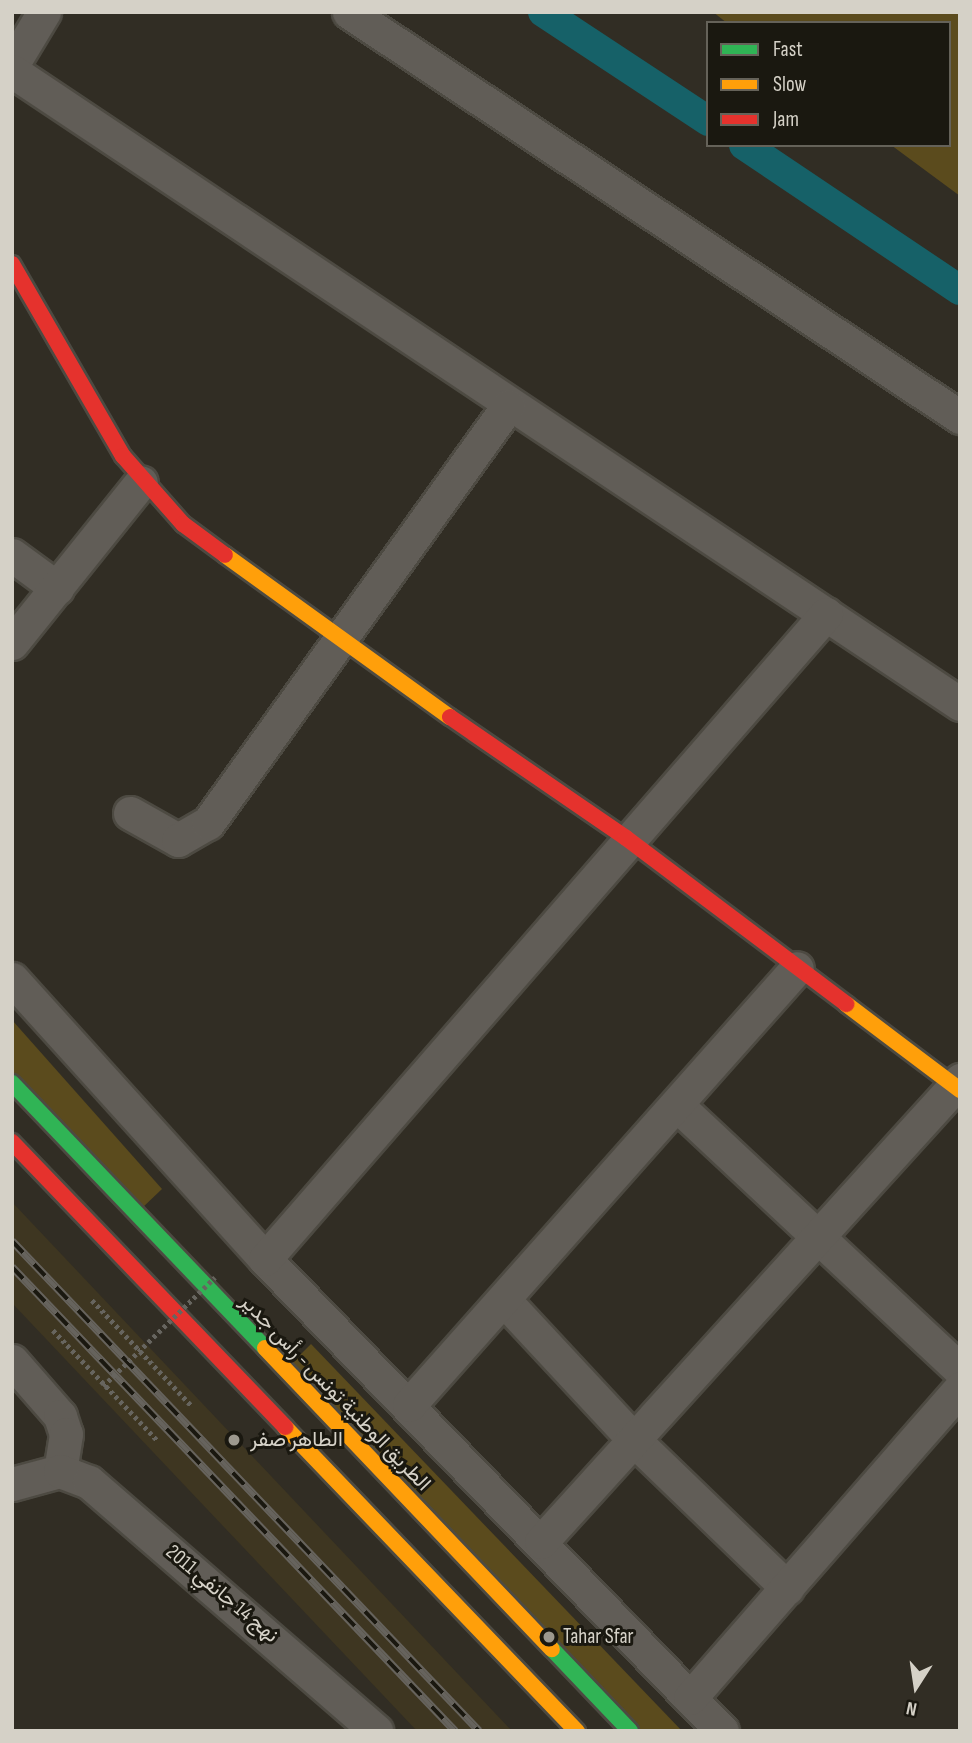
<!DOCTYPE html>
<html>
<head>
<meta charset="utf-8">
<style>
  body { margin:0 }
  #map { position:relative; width:972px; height:1743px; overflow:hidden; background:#312d24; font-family:"Sofia Sans Condensed",Vazirmatn,sans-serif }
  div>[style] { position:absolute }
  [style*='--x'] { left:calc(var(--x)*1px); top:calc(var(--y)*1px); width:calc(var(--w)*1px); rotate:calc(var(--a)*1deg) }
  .built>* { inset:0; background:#3e3621 }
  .green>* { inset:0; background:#5b4b1d }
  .canal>* { height:30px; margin:-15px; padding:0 15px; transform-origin:15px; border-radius:15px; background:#166168 }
  .path>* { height:4.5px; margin-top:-2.25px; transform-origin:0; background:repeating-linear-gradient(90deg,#67655f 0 3.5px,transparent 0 7px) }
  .roads { filter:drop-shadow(2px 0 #4d4a42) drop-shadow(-2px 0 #4d4a42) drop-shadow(0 2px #4d4a42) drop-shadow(0 -2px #4d4a42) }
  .street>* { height:33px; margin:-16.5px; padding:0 16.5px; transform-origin:16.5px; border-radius:16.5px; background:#615d57 }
  .fast>* { height:16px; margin:-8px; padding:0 8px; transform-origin:8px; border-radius:8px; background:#30b455 }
  .slow>* { height:16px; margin:-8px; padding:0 8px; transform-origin:8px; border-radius:8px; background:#ff9f0a }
  .jam>* { height:16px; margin:-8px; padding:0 8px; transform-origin:8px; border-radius:8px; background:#e5322d }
  .rail>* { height:8px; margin-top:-4px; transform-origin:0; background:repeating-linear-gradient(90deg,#1a1810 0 16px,#66635d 0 32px); box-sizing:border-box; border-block:2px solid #66635d }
  .path-bridge>* { height:4.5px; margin-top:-2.25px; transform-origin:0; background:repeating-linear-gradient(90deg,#67655f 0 3.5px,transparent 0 7px) }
  .dots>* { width:19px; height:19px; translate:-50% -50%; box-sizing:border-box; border:4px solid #1a1810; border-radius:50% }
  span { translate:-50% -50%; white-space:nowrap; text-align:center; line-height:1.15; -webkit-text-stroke:6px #1a1810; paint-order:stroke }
  .street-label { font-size:21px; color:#d5d1c7 }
  .poi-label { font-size:21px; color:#d5d1c7 }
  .left { translate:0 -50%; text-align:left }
  .frame { position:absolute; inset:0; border:14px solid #d5d1c7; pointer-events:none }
  .legend { position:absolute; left:706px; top:21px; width:245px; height:126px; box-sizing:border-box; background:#1a1810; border:2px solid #656259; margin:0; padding:9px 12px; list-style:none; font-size:21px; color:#d5d1c7 }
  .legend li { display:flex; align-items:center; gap:14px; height:35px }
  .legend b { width:35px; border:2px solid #656259 }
  .north { position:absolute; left:881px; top:1652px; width:70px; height:70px; -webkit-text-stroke:5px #1a1810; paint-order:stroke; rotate:192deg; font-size:19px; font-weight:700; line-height:28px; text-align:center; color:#d5d1c7 }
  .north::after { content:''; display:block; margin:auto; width:24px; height:32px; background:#d5d1c7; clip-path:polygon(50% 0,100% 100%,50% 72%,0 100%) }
</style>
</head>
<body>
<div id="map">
  <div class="built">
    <i style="clip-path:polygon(12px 1202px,512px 1731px,417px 1731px,12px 1303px)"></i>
  </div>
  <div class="green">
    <i style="clip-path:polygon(713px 12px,960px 12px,960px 196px,891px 145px,949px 145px,949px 23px,727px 23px)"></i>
    <i style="clip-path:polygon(12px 1020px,162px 1189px,141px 1209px,12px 1077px)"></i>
    <i style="clip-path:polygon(311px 1344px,682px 1731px,639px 1731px,292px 1363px)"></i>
  </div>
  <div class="canal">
    <i style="--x:543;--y:12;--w:198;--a:33.4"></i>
    <i style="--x:744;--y:145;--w:260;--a:33.9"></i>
  </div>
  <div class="path">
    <i style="--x:92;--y:1300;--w:146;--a:46.7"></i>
    <i style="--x:53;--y:1330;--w:151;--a:46.6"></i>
  </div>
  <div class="roads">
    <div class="street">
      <i style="--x:349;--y:12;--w:733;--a:33.54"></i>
      <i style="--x:12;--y:65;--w:62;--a:-58.9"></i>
      <i style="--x:12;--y:71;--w:1140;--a:33.73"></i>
      <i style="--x:12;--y:555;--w:56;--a:36.3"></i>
      <i style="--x:12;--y:643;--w:206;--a:-51.3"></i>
      <i style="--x:130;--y:813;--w:55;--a:29.4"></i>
      <i style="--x:178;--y:840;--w:34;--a:-30"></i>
      <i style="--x:208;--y:823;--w:514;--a:-54.27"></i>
      <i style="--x:12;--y:979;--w:377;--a:47.9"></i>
      <i style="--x:265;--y:1259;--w:657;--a:45.93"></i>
      <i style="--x:678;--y:1106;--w:386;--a:43.1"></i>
      <i style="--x:265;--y:1259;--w:855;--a:-48.98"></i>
      <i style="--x:505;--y:1301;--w:190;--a:47.1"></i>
      <i style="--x:634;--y:1440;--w:213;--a:44"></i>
      <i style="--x:12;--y:1361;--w:73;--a:48.9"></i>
      <i style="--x:60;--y:1416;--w:19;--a:72"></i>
      <i style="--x:66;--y:1434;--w:37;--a:99"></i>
      <i style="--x:409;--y:1405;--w:584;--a:-48.4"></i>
      <i style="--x:12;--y:1484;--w:50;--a:-15.2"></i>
      <i style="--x:60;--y:1471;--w:31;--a:21"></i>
      <i style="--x:89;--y:1482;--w:380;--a:40.9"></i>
      <i style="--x:541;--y:1542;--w:624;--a:-47.79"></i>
      <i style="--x:690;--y:1698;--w:411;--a:-48.9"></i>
    </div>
    <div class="fast">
      <i style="--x:12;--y:1083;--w:366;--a:46.3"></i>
      <i style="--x:552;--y:1649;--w:113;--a:46.4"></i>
    </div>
    <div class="slow">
      <i style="--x:225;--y:555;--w:277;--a:35.8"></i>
      <i style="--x:846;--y:1004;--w:143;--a:37"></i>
      <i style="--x:265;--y:1348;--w:416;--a:46.4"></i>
      <i style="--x:285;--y:1427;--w:422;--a:46.2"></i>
    </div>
    <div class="jam">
      <i style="--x:12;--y:264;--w:222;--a:60"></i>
      <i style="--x:123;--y:456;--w:91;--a:48.6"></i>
      <i style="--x:183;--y:524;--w:52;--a:36.4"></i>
      <i style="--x:450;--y:717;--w:214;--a:34.5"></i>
      <i style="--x:626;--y:838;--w:276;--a:37"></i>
      <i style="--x:12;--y:1142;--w:395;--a:46.2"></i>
    </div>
  </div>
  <div class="rail">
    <i style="--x:12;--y:1241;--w:677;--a:46.38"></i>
    <i style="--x:12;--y:1267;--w:642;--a:46.33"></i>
  </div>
  <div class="path-bridge">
    <i style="--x:103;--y:1386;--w:156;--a:-44.2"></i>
  </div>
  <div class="dots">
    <i style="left:234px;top:1440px;background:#9c988e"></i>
    <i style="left:549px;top:1637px;background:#9c988e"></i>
  </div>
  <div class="street-label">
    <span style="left:335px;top:1393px;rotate:46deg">الطريق الوطنية تونس - رأس جدير</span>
    <span style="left:222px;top:1594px;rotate:40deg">نهج 14 جانفي 2011</span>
  </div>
  <div class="poi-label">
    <span class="left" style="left:250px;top:1440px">الطاهر صفر</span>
    <span class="left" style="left:563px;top:1637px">Tahar Sfar</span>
  </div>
  <div class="frame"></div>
  <ul class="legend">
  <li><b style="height:9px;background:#30b455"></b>Fast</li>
  <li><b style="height:9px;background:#ff9f0a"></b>Slow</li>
  <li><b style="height:9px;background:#e5322d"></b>Jam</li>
  </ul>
  <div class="north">N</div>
</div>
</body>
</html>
